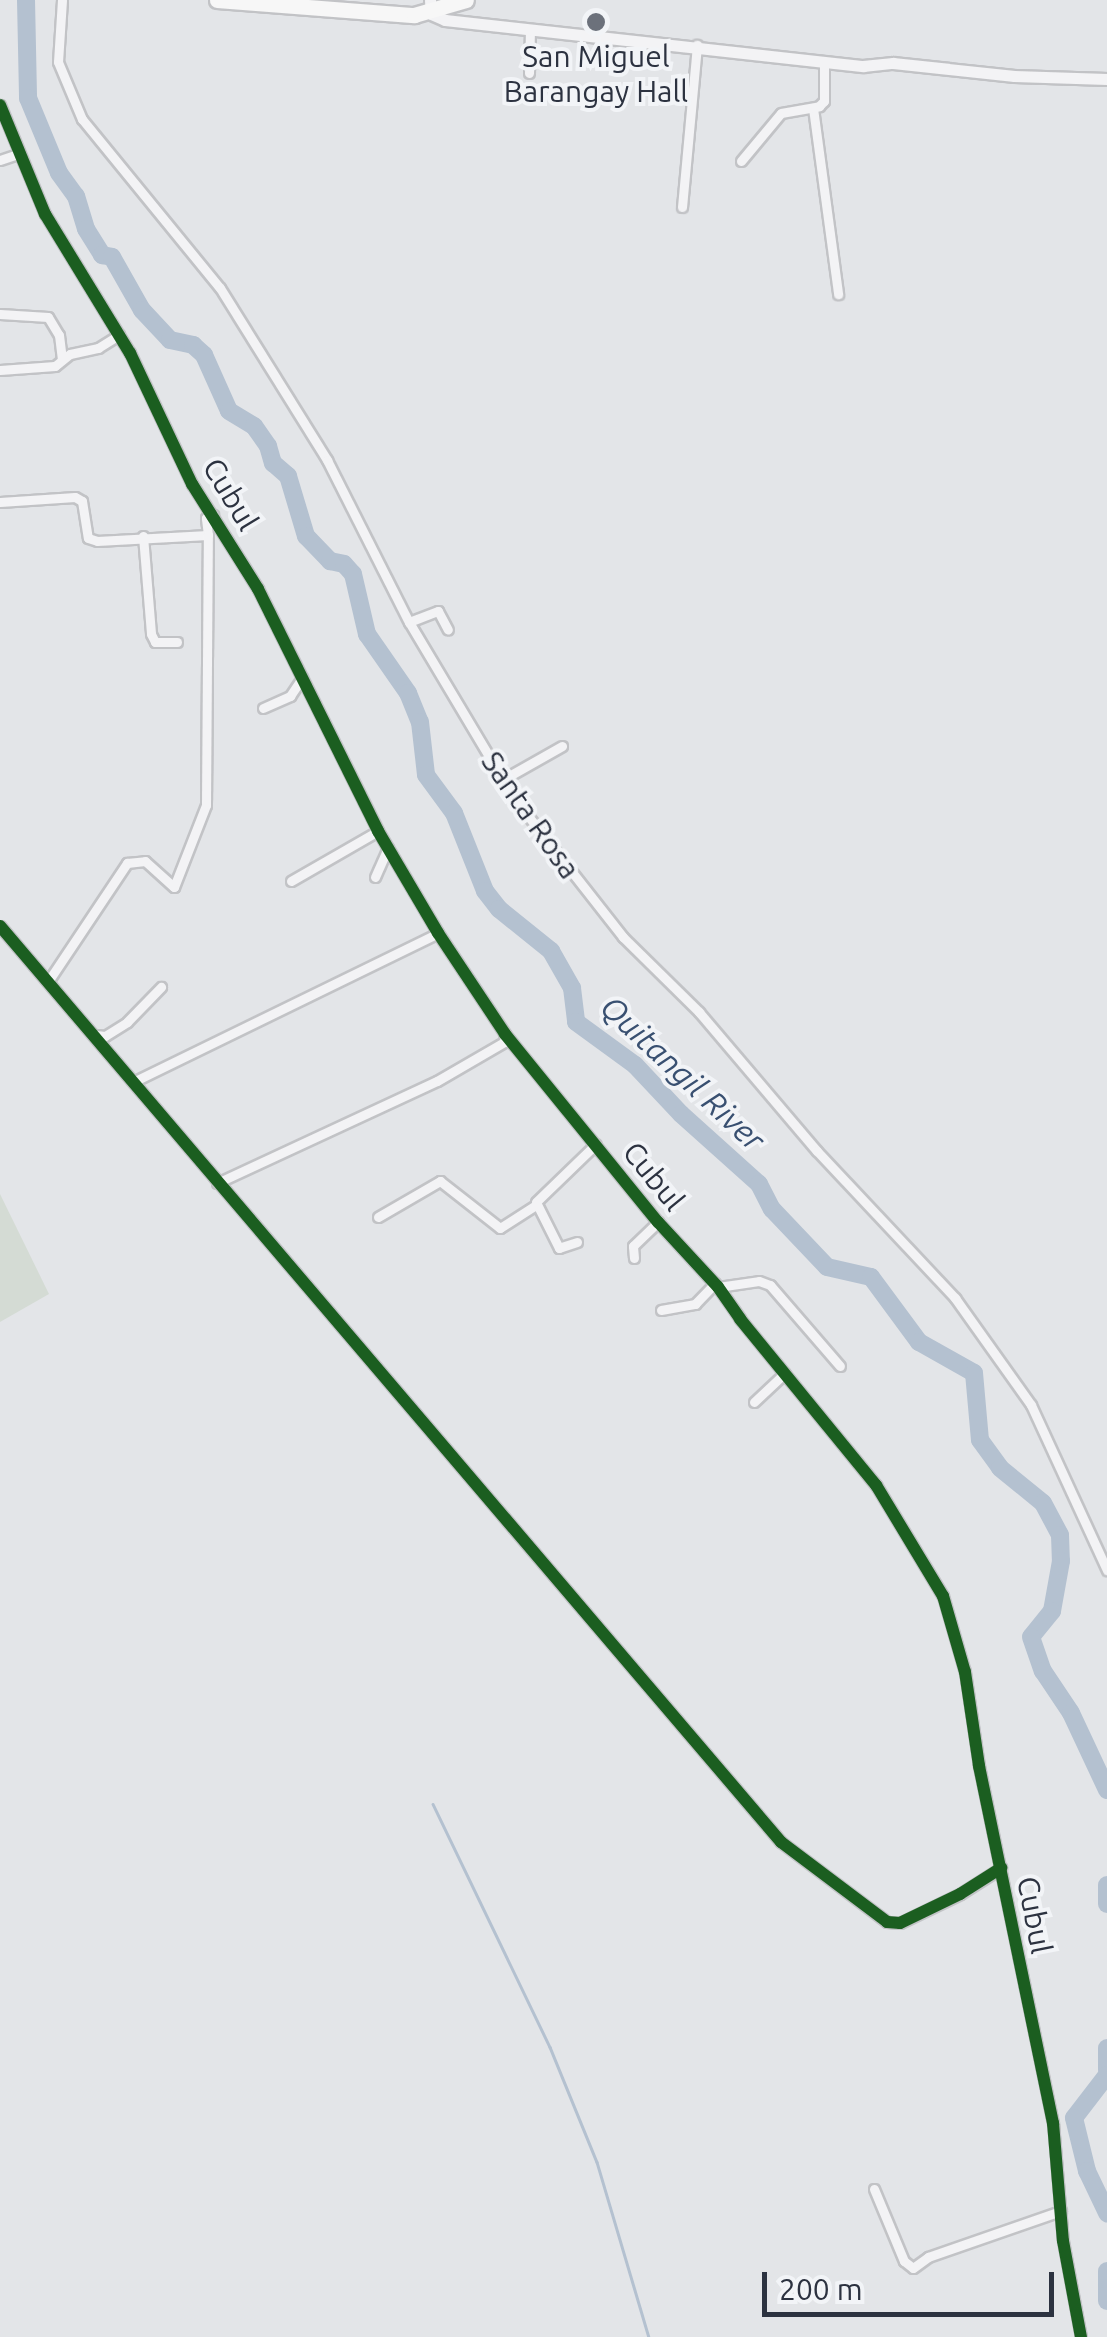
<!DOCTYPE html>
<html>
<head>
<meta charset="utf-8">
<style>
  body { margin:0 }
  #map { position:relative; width:1107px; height:2337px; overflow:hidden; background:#e3e5e8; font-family:Ubuntu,sans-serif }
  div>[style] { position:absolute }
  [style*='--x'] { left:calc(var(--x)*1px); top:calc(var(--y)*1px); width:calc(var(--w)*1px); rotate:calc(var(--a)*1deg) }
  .green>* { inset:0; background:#d4dbd4 }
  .stream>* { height:2.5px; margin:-1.25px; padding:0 1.25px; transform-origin:1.25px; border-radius:1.25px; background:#b4c1d0 }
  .river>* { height:18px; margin:-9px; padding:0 9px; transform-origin:9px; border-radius:9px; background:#b4c1d0 }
  .roads { filter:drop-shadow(2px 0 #c2c3c6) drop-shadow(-2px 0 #c2c3c6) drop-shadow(0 2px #c2c3c6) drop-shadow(0 -2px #c2c3c6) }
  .minor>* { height:9px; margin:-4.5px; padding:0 4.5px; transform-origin:4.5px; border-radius:4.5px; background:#f3f3f5 }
  .tertiary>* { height:11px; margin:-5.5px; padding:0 5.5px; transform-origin:5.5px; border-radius:5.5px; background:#f3f3f5 }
  .primary>* { height:15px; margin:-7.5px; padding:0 7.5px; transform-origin:7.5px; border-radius:7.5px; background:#f7f7f7 }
  .cycleway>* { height:12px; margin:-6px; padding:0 6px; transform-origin:6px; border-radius:6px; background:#1b5e20 }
  .dots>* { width:28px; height:28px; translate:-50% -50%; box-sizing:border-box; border:5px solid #f2f4f7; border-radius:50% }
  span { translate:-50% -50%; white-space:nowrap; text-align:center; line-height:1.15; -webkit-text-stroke:8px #f2f4f7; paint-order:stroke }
  .poi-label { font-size:30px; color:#2c3240 }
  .street-label { font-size:30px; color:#2c3240 }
  .water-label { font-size:32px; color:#395071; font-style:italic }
  .scale { position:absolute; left:762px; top:2272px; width:292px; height:45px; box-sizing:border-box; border:5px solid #2c3240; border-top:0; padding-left:12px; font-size:30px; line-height:35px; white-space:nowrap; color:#2c3240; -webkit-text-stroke:8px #f2f4f7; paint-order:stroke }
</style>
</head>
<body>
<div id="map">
  <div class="green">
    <i style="clip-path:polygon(0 1194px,49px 1294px,0 1322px)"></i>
  </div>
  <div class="stream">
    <i style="--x:433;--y:1804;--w:270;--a:64.3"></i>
    <i style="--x:550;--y:2047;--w:124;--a:67.8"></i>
    <i style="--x:597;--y:2162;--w:183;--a:73.5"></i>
  </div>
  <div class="river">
    <i style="--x:26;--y:0;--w:98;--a:88.8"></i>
    <i style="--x:28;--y:98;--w:81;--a:67.5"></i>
    <i style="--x:59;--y:173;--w:29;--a:54"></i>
    <i style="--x:76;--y:196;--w:34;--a:73"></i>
    <i style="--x:86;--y:229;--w:31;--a:58"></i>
    <i style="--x:102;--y:255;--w:10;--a:11"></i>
    <i style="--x:112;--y:257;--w:61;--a:60.5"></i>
    <i style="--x:142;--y:310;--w:41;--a:47"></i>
    <i style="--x:170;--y:340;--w:24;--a:12"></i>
    <i style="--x:193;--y:345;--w:15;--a:42"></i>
    <i style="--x:204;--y:355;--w:61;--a:65.9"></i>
    <i style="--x:229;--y:411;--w:29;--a:31"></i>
    <i style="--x:254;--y:426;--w:24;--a:55"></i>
    <i style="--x:268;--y:446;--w:18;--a:74"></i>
    <i style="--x:273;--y:463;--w:20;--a:41"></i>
    <i style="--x:288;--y:476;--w:63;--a:73.3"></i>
    <i style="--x:306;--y:536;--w:35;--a:46"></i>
    <i style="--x:330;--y:561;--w:14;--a:12"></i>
    <i style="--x:344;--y:564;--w:13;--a:48"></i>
    <i style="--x:353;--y:574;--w:62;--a:76.9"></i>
    <i style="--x:367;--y:634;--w:72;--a:55.2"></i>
    <i style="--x:408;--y:693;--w:31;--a:68"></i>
    <i style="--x:420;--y:722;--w:53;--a:83.5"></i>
    <i style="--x:426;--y:775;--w:47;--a:53.6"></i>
    <i style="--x:454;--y:813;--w:84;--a:68.3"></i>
    <i style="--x:485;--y:891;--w:23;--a:52"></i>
    <i style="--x:499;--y:909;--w:67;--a:38.9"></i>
    <i style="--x:551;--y:951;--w:43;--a:60.4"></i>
    <i style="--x:572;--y:988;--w:34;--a:83"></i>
    <i style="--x:576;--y:1022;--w:73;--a:36.1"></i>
    <i style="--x:635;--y:1065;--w:67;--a:46.8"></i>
    <i style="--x:681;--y:1114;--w:105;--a:41.9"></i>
    <i style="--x:759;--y:1184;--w:28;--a:63"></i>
    <i style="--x:772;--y:1209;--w:80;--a:46.5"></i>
    <i style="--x:827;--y:1267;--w:45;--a:12.8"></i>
    <i style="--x:871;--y:1277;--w:81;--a:53.6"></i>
    <i style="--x:919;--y:1342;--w:63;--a:29.4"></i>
    <i style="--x:974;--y:1373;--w:67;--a:84.9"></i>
    <i style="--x:980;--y:1440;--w:34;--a:54"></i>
    <i style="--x:1000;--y:1468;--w:55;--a:39.1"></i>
    <i style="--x:1043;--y:1503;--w:36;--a:62"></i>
    <i style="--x:1060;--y:1535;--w:26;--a:88"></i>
    <i style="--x:1061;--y:1561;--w:51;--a:100.2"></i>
    <i style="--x:1052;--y:1611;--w:33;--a:129"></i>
    <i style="--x:1031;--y:1637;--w:36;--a:71"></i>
    <i style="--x:1043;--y:1671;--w:50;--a:56.3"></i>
    <i style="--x:1071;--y:1713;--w:85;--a:64.9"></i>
    <i style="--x:1107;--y:1885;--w:19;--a:90"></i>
    <i style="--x:1107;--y:2048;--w:22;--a:90"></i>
    <i style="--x:1107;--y:2075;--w:54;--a:127.5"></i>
    <i style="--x:1074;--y:2118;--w:55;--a:76.2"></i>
    <i style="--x:1087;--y:2171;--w:47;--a:64.5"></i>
    <i style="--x:1107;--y:2271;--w:30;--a:90"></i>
  </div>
  <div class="roads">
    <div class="minor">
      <i style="--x:62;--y:0;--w:62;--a:93.7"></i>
      <i style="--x:58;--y:62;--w:62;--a:67.2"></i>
      <i style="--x:82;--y:119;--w:218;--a:50.8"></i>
      <i style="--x:220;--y:288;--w:203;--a:58.1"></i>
      <i style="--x:327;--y:460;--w:182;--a:63.2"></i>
      <i style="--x:409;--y:622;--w:205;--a:59.2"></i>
      <i style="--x:514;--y:798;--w:177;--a:51.9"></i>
      <i style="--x:623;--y:937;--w:107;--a:44.6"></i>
      <i style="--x:699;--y:1012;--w:182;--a:49.7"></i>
      <i style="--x:817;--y:1151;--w:202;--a:46.8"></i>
      <i style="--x:955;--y:1298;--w:131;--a:54.6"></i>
      <i style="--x:1031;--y:1405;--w:182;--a:65.3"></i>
      <i style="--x:529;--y:73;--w:44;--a:-88.7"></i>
      <i style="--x:0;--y:105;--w:118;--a:67.6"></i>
      <i style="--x:45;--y:214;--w:163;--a:58.6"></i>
      <i style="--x:130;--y:353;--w:145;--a:64.7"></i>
      <i style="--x:192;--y:484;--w:124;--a:57.8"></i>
      <i style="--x:258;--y:589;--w:270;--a:63.6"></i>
      <i style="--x:378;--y:831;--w:118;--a:59.5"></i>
      <i style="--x:438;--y:933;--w:121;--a:56.4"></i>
      <i style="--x:505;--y:1034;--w:242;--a:50.9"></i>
      <i style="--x:658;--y:1222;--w:88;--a:47.3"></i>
      <i style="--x:718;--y:1287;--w:39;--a:55"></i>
      <i style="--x:740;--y:1319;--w:215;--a:50.7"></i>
      <i style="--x:876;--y:1485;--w:130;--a:58.9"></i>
      <i style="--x:943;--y:1596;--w:79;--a:73.9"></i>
      <i style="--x:965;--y:1672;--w:95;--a:81.5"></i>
      <i style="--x:979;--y:1766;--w:365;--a:78.3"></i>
      <i style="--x:1053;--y:2123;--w:118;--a:85.2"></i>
      <i style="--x:1063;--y:2241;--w:98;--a:79.4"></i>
      <i style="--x:813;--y:108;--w:188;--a:82.3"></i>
      <i style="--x:0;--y:160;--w:18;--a:-19"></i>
      <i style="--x:741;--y:161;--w:62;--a:-50.2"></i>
      <i style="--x:781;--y:113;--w:39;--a:-10"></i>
      <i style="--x:819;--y:106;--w:7;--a:-45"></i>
      <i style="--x:824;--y:101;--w:39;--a:-90"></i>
      <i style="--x:682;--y:207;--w:163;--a:-84.7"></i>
      <i style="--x:0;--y:314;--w:48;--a:3.6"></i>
      <i style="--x:48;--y:317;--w:21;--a:59"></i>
      <i style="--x:59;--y:335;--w:23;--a:83"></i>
      <i style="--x:0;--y:370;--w:55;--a:-4.2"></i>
      <i style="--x:55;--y:366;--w:19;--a:-39"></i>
      <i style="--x:70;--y:354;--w:29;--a:-12"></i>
      <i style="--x:98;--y:348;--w:25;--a:-32"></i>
      <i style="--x:0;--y:502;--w:75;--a:-3.8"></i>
      <i style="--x:75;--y:497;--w:8;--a:30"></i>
      <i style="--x:82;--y:501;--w:37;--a:81"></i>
      <i style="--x:88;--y:538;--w:9;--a:18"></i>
      <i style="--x:97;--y:541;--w:111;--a:-3.1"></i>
      <i style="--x:208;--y:535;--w:17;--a:-97"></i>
      <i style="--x:206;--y:518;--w:8;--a:-23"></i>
      <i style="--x:143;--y:536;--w:98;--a:85.3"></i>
      <i style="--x:151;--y:634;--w:9;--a:63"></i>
      <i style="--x:155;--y:642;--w:22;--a:0"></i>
      <i style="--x:409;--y:622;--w:31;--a:-21"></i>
      <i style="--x:438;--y:611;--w:21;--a:62"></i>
      <i style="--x:263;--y:708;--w:30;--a:-24"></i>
      <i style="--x:290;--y:696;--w:22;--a:-56"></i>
      <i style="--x:502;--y:780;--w:69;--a:-29.5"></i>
      <i style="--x:375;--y:877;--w:32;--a:-66"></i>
      <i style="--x:291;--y:881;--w:100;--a:-29.9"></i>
      <i style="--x:0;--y:926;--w:1204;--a:49.55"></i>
      <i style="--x:781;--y:1842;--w:133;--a:37"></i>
      <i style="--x:887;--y:1922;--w:13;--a:4"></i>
      <i style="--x:900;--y:1923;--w:67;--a:-25.8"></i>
      <i style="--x:960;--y:1894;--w:49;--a:-32.4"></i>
      <i style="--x:49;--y:980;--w:141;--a:-56.3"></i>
      <i style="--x:127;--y:863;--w:18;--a:-6"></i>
      <i style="--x:145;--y:861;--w:39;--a:42"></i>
      <i style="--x:174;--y:887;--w:88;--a:-68.7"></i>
      <i style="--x:206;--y:805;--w:270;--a:-89.6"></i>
      <i style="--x:96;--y:1035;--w:9;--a:6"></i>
      <i style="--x:105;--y:1036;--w:26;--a:-32"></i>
      <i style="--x:127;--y:1022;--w:49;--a:-45.8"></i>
      <i style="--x:135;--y:1081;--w:337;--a:-26"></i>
      <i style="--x:217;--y:1183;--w:242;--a:-24.9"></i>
      <i style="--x:437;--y:1081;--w:78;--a:-30.2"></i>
      <i style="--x:504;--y:1042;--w:8;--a:-83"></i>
      <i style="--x:378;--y:1217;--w:72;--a:-30.1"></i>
      <i style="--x:440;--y:1181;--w:76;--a:38.1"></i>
      <i style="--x:500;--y:1228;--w:43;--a:-32.6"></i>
      <i style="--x:577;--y:1242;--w:19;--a:162"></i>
      <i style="--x:559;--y:1248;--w:51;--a:-116.6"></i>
      <i style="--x:536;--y:1202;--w:83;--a:-44"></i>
      <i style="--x:634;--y:1258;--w:12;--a:-95"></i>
      <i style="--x:633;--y:1246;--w:35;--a:-44"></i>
      <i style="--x:718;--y:1287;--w:41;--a:-8.3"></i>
      <i style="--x:759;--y:1281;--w:12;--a:20"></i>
      <i style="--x:770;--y:1285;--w:107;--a:49.2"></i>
      <i style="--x:661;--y:1310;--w:35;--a:-10"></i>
      <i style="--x:695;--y:1304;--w:29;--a:-46"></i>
      <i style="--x:754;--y:1402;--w:42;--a:-43.1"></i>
      <i style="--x:874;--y:2189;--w:78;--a:67.4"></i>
      <i style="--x:904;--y:2261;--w:11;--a:38"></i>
      <i style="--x:913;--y:2268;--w:19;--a:-36"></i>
      <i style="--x:928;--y:2257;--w:141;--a:-19.1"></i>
    </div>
    <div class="tertiary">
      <i style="--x:430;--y:0;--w:14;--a:86"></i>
      <i style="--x:431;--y:14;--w:15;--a:23"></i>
      <i style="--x:445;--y:20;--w:421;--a:6.3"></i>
      <i style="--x:863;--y:66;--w:30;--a:-6"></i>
      <i style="--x:893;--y:63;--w:122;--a:6.1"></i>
      <i style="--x:1014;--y:76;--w:93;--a:1.8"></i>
    </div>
    <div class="primary">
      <i style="--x:217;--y:0;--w:198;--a:4.4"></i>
      <i style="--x:414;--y:15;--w:54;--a:-16.1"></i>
    </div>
  </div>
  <div class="cycleway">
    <i style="--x:0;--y:105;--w:118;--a:67.6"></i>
    <i style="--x:45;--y:214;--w:163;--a:58.6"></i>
    <i style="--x:130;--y:353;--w:145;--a:64.7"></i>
    <i style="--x:192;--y:484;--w:124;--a:57.8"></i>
    <i style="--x:258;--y:589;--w:270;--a:63.6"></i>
    <i style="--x:378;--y:831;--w:118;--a:59.5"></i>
    <i style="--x:438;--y:933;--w:121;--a:56.4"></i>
    <i style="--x:505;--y:1034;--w:242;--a:50.9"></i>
    <i style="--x:658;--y:1222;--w:88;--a:47.3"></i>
    <i style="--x:718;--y:1287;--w:39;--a:55"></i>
    <i style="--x:740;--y:1319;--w:215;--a:50.7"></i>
    <i style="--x:876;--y:1485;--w:130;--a:58.9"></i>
    <i style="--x:943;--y:1596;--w:79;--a:73.9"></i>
    <i style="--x:965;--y:1672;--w:95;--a:81.5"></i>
    <i style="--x:979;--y:1766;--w:365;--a:78.3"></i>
    <i style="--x:1053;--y:2123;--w:118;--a:85.2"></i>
    <i style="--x:1063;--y:2241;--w:98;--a:79.4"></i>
    <i style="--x:0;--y:926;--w:1204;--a:49.55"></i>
    <i style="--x:781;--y:1842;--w:133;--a:37"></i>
    <i style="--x:887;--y:1922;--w:13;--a:4"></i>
    <i style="--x:900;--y:1923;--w:67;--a:-25.8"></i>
    <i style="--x:960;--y:1894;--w:49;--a:-32.4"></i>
  </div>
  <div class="dots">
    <i style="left:596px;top:22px;background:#6c717b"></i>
  </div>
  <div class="poi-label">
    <span style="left:596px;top:73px">San Miguel<br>Barangay Hall</span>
  </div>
  <div class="street-label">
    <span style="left:231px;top:494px;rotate:59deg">Cubul</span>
    <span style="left:531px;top:815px;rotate:55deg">Santa Rosa</span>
    <span style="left:654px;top:1176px;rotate:51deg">Cubul</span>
    <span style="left:1035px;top:1915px;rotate:79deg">Cubul</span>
  </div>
  <div class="water-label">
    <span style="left:683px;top:1073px;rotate:43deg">Quitangil River</span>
  </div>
  <div class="scale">200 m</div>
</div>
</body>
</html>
